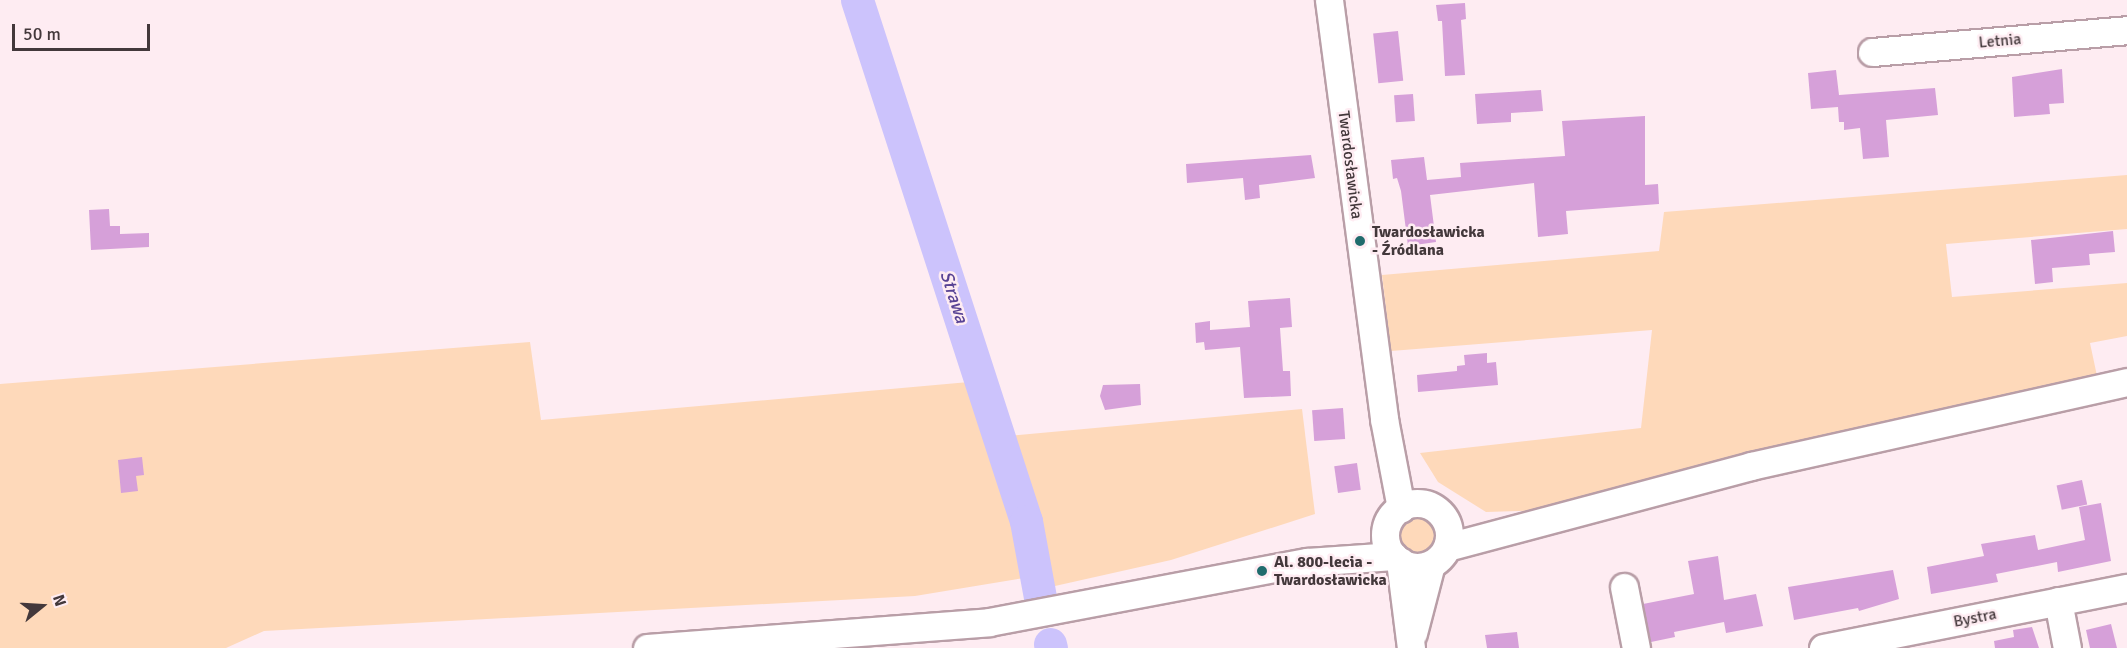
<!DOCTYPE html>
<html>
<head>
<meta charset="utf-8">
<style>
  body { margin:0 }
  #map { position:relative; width:2127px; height:648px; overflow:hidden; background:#feecf2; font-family:Signika,sans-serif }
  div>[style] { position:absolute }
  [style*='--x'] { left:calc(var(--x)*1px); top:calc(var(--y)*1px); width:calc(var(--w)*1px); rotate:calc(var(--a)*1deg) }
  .green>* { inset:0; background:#fed9ba }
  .round { border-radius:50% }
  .river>* { height:33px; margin:-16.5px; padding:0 16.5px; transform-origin:16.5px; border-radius:16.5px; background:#ccc3fc }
  .building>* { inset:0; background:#d6a0d9; transform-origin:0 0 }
  .roads { filter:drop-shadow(2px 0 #b99ea7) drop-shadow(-2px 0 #b99ea7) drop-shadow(0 2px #b99ea7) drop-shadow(0 -2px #b99ea7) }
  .minor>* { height:27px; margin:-13.5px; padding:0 13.5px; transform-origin:13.5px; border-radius:13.5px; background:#fff }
  .minor>.ring { margin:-13.5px; padding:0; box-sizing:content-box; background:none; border:27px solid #fff; border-radius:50% }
  .dots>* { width:16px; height:16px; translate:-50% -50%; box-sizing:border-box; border:3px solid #feecf2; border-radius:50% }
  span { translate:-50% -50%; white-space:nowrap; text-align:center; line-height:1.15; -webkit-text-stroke:5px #feecf2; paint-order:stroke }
  .street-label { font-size:16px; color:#43383b }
  .poi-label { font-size:16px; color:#43383b; font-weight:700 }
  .left { translate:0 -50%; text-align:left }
  .water-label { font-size:18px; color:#584294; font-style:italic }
  .north { position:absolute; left:12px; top:576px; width:60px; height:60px; -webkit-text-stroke:4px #feecf2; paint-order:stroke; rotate:72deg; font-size:16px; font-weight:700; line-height:24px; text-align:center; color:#43383b }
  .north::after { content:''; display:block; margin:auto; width:21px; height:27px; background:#43383b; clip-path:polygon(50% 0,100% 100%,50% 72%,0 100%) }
  .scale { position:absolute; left:12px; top:24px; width:138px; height:27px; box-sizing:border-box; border:3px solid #43383b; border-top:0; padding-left:8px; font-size:18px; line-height:21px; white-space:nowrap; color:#43383b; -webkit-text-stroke:4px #feecf2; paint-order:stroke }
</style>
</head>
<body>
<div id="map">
  <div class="green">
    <i style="clip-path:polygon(2127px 175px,2127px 229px,1946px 244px,1952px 297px,2127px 283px,2127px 336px,2090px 343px,2097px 376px,1546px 510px,1486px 512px,1438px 482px,1420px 453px,1641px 428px,1652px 330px,1391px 351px,1382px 275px,1659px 251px,1664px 212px)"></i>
    <i style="clip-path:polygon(530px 342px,541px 420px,969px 382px,1014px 517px,1024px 578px,915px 596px,264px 631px,226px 648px,0 648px,0 384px)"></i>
    <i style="clip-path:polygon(1302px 409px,1315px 514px,1171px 560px,1046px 588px,1007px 436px)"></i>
    <i class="round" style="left:1399px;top:514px;width:42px;height:42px"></i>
  </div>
  <div class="river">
    <i style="--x:857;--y:0;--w:548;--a:72.03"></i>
    <i style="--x:1026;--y:521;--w:77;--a:79.6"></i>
    <i style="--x:1050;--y:644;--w:4;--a:76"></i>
  </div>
  <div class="building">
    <i style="clip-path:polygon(1465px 3px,1466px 19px,1461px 20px,1465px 75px,1445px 76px,1442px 21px,1438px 21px,1436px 5px)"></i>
    <i style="left:1398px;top:31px;width:50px;height:25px;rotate:84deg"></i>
    <i style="clip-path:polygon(2062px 69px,2064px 103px,2049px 104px,2050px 114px,2014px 117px,2012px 77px)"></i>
    <i style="clip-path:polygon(1836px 70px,1839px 95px,1935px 88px,1938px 115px,1886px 120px,1889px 157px,1863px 159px,1860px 128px,1844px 130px,1844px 122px,1839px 122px,1838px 107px,1811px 109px,1808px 73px)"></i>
    <i style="clip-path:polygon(1541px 90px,1543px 111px,1511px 113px,1511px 122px,1477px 124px,1475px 94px)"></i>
    <i style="left:1413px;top:94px;width:27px;height:19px;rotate:86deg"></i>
    <i style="clip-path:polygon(1645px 116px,1645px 185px,1658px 184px,1659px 204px,1566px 211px,1568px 234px,1538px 237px,1534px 183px,1430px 195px,1436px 242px,1408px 246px,1401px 191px,1397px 178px,1393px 179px,1391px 160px,1424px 157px,1427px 180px,1461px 177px,1460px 163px,1565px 156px,1562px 121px)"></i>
    <i style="clip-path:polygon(1311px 155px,1315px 178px,1259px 185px,1260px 198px,1245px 200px,1243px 178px,1187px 183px,1186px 164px)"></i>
    <i style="clip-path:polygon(109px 209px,110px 226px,120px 226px,120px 234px,149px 233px,149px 247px,91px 250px,89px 210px)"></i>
    <i style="clip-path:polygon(2113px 231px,2115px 252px,2089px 254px,2090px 265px,2052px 268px,2053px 282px,2035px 284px,2031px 240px)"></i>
    <i style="clip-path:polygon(1290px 298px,1292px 327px,1280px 328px,1283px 371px,1290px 371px,1291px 396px,1244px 398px,1240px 347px,1205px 350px,1204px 342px,1196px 343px,1195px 323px,1210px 321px,1210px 330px,1250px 327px,1248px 301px)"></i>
    <i style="clip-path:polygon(1487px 353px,1487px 363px,1496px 362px,1498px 385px,1418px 392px,1417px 375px,1457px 371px,1457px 366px,1465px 365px,1464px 355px)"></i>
    <i style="clip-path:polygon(1140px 384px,1141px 405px,1105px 410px,1100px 396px,1103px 385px)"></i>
    <i style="left:1343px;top:408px;width:31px;height:31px;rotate:86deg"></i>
    <i style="clip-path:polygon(142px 457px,144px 475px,136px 476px,138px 491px,121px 493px,118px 460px)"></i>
    <i style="left:1357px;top:463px;width:27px;height:23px;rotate:82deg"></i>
    <i style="left:2082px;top:480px;width:25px;height:26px;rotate:78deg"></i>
    <i style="clip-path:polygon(2101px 503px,2111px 561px,2058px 572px,2057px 562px,1996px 574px,1998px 582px,1931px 594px,1927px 567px,1984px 556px,1981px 544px,2035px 535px,2038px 550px,2085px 540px,2079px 507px)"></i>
    <i style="clip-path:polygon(1718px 556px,1724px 600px,1756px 594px,1763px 626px,1726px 633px,1724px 622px,1674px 632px,1675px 637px,1651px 642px,1643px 604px,1694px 594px,1688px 561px)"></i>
    <i style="clip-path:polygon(1893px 570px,1899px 599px,1859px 611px,1858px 608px,1794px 620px,1788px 587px)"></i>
    <i style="clip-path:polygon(2111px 624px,2117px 648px,2090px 648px,2086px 630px)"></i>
    <i style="clip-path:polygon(2032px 627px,2039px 648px,1995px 648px,1994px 641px,2014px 637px,2013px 630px)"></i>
    <i style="clip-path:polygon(1517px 632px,1519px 648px,1487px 648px,1485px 635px)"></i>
  </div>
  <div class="roads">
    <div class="minor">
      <i style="--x:1329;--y:0;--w:423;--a:82.5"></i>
      <i style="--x:1384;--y:419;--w:91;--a:79.2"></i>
      <i style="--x:1872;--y:52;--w:256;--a:-4.9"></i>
      <i class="ring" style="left:1385px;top:503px;width:37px;height:37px"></i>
      <i style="--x:1447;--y:547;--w:315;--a:-14.9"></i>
      <i style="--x:1751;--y:466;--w:385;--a:-12.6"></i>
      <i style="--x:1400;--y:561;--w:88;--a:82.8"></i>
      <i style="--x:1624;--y:587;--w:62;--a:78.9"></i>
      <i style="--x:2058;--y:601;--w:48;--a:79.2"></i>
      <i style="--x:1413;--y:633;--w:71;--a:-75.4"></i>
      <i style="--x:647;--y:648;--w:343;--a:-4.3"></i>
      <i style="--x:989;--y:622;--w:324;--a:-10.7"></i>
      <i style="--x:1307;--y:562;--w:87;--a:-3.9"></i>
      <i style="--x:1823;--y:648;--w:310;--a:-11.2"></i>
    </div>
  </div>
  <div class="dots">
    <i style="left:1360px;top:241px;background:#206c6d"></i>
    <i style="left:1262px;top:571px;background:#206c6d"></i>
  </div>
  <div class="street-label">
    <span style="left:2000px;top:41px;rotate:-5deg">Letnia</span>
    <span style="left:1350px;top:165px;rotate:83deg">Twardosławicka</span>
    <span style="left:1975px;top:618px;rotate:-11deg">Bystra</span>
  </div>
  <div class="poi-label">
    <span class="left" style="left:1372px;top:241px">Twardosławicka<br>- Źródlana</span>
    <span class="left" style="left:1274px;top:571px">Al. 800-lecia -<br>Twardosławicka</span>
  </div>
  <div class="water-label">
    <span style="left:954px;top:297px;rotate:72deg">Strawa</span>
  </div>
  <div class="north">N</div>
  <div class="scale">50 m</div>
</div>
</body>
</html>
